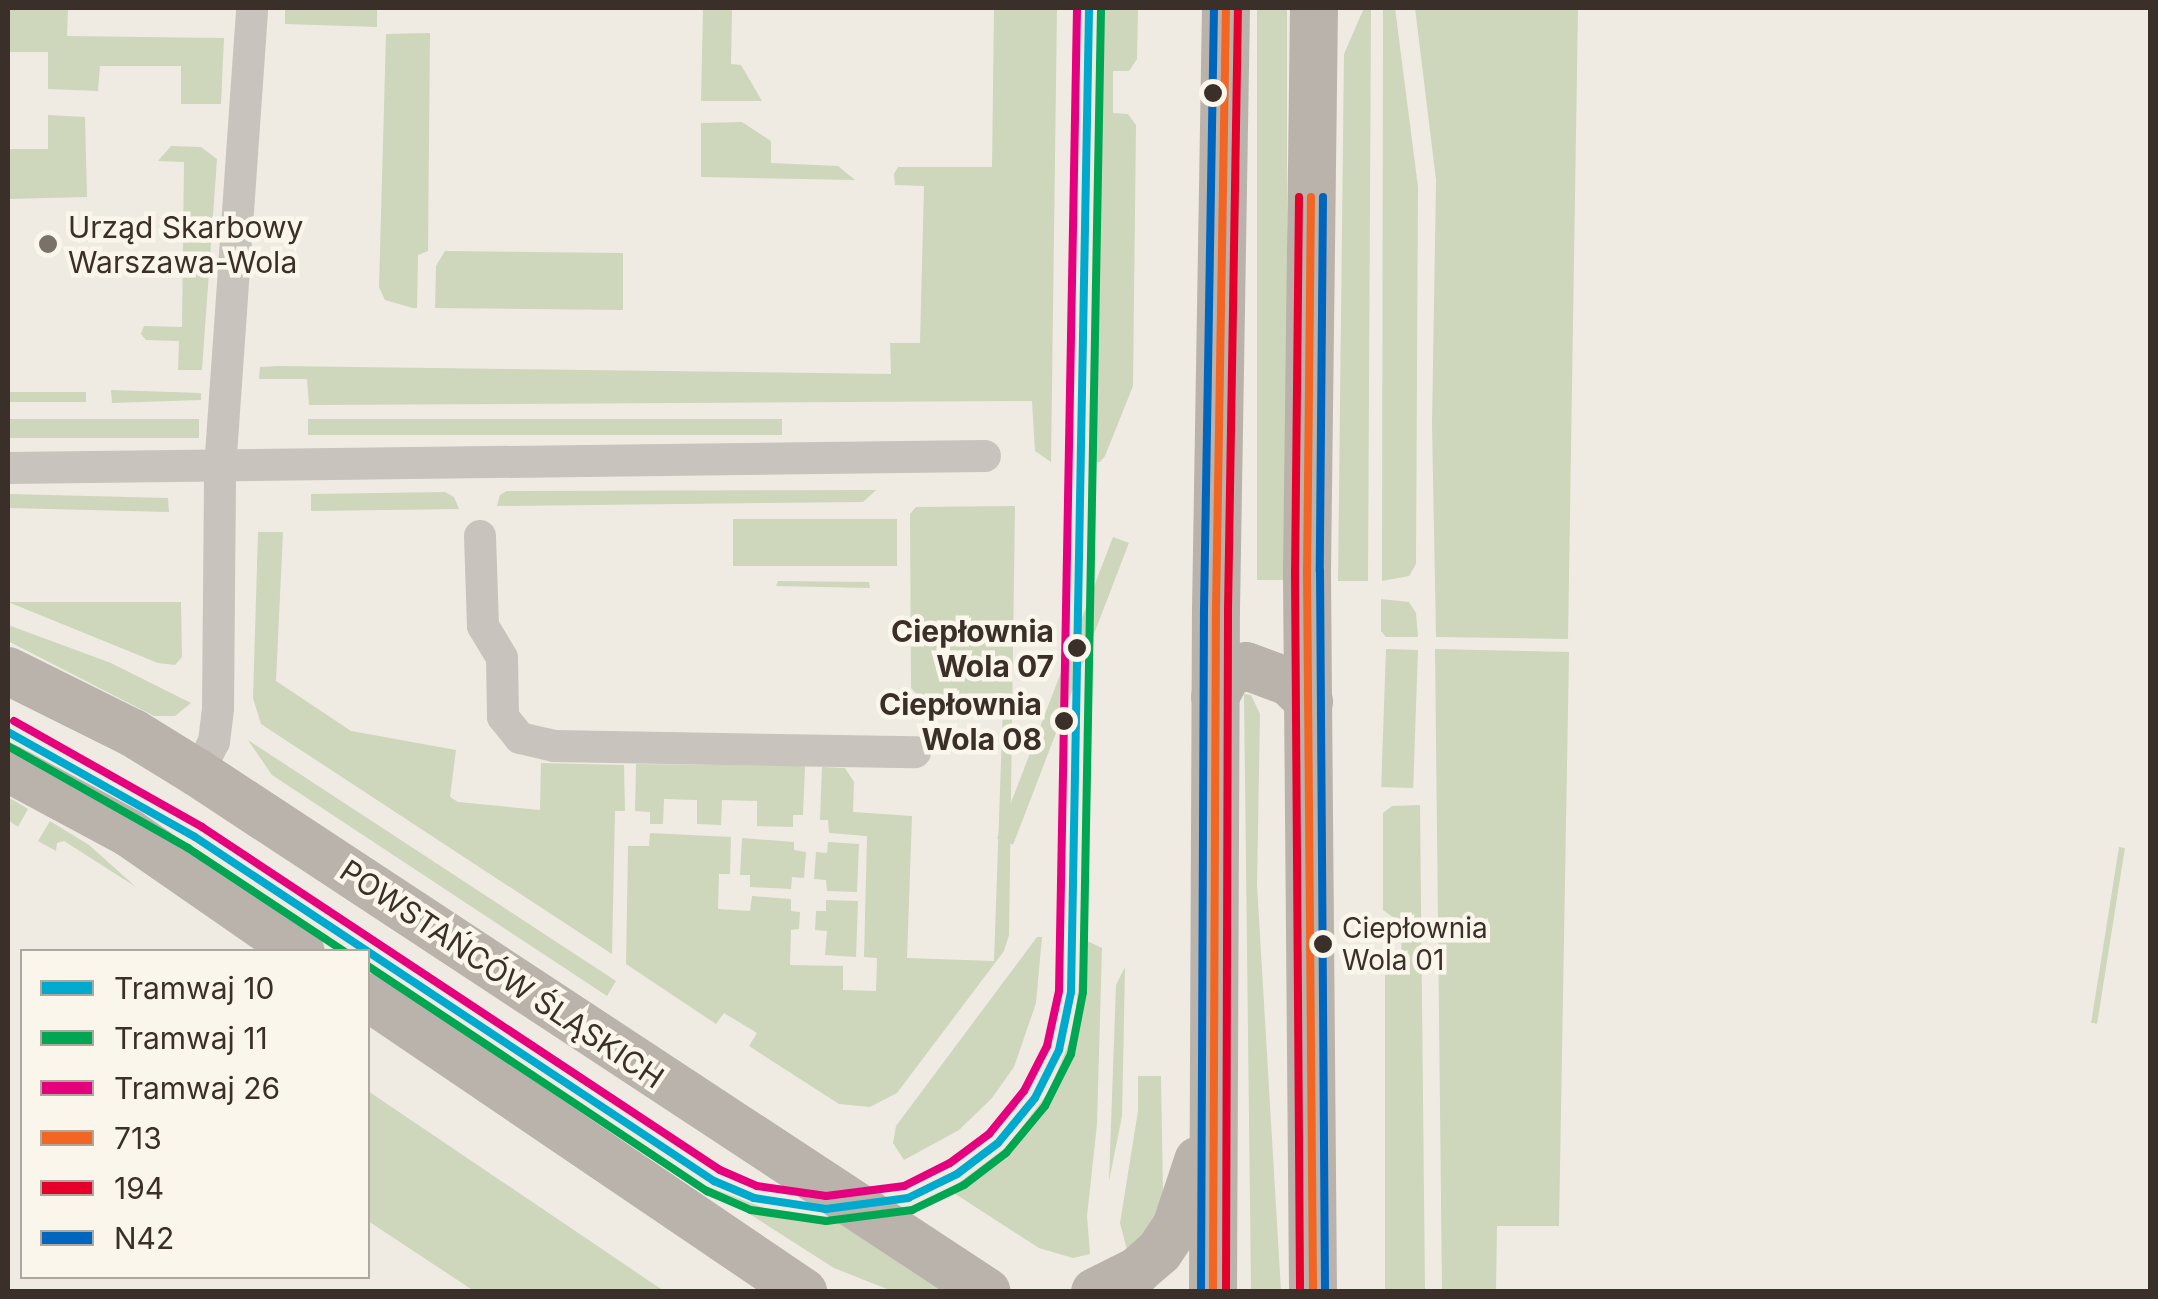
<!DOCTYPE html>
<html>
<head>
<meta charset="utf-8">
<style>
  body { margin:0 }
  #map { position:relative; width:2158px; height:1299px; overflow:hidden; background:#efebe3; font-family:Inter,sans-serif }
  div>[style] { position:absolute }
  [style*='--x'] { left:calc(var(--x)*1px); top:calc(var(--y)*1px); width:calc(var(--w)*1px); rotate:calc(var(--a)*1deg) }
  .green>* { inset:0; background:#ced6bc; transform-origin:0 0 }
  .street>* { height:32px; margin:-16px; padding:0 16px; transform-origin:16px; border-radius:16px; background:#c8c3bc }
  .secondary>* { height:48px; margin:-24px; padding:0 24px; transform-origin:24px; border-radius:24px; background:#b9b3ac }
  .bus-1>* { height:8px; margin:-4px; padding:0 4px; transform-origin:4px; border-radius:4px; background:#f26522 }
  .bus-2>* { height:8px; margin:-4px; padding:0 4px; transform-origin:4px; border-radius:4px; background:#e4002b }
  .bus-3>* { height:8px; margin:-4px; padding:0 4px; transform-origin:4px; border-radius:4px; background:#0065bd }
  .tram-1>* { height:8px; margin:-4px; padding:0 4px; transform-origin:4px; border-radius:4px; background:#00a9ce }
  .tram-2>* { height:8px; margin:-4px; padding:0 4px; transform-origin:4px; border-radius:4px; background:#00a651 }
  .tram-3>* { height:8px; margin:-4px; padding:0 4px; transform-origin:4px; border-radius:4px; background:#e5007d }
  .dots>* { width:28px; height:28px; translate:-50% -50%; box-sizing:border-box; border:5px solid #fbf6eb; border-radius:50% }
  span { translate:-50% -50%; white-space:nowrap; text-align:center; line-height:1.15; -webkit-text-stroke:9px #fbf6eb; paint-order:stroke }
  .bus-label { font-size:28px; color:#3a3029 }
  .left { translate:0 -50%; text-align:left }
  .poi-label { font-size:30px; color:#3a3029 }
  .stop-label { font-size:30px; color:#3a3029; font-weight:700 }
  .right { translate:-100% -50%; text-align:right }
  .street-label { font-size:30px; color:#3a3029 }
  .frame { position:absolute; inset:0; border:10px solid #3a3029; pointer-events:none }
  .legend { position:absolute; left:20px; top:949px; width:350px; height:330px; box-sizing:border-box; background:#fbf6eb; border:2px solid #aea79d; margin:0; padding:12px 18px; list-style:none; font-size:30px; color:#3a3029 }
  .legend li { display:flex; align-items:center; gap:20px; height:50px }
  .legend b { width:50px; border:2px solid #aea79d }
</style>
</head>
<body>
<div id="map">
  <div class="green">
    <i style="clip-path:polygon(8px 8px,68px 8px,67px 36px,224px 38px,221px 104px,181px 104px,181px 66px,100px 66px,98px 91px,48px 89px,48px 52px,8px 52px)"></i>
    <i style="clip-path:polygon(285px 8px,377px 8px,377px 27px,285px 24px)"></i>
    <i style="clip-path:polygon(703px 8px,732px 8px,731px 64px,741px 65px,762px 101px,701px 101px)"></i>
    <i style="clip-path:polygon(994px 8px,1057px 8px,1051px 462px,1035px 451px,1032px 401px,309px 405px,307px 379px,259px 379px,260px 367px,278px 366px,891px 374px,890px 343px,920px 343px,924px 186px,895px 185px,894px 174px,898px 167px,992px 167px)"></i>
    <i style="clip-path:polygon(1098px 8px,1138px 8px,1137px 59px,1129px 71px,1113px 71px,1113px 113px,1128px 114px,1136px 125px,1133px 386px,1105px 456px,1100px 462px,1090px 462px)"></i>
    <i style="left:1257px;top:8px;width:30px;height:572px"></i>
    <i style="clip-path:polygon(1364px 8px,1371px 8px,1368px 581px,1338px 581px,1344px 54px)"></i>
    <i style="clip-path:polygon(1383px 8px,1395px 8px,1418px 187px,1416px 564px,1409px 576px,1382px 581px)"></i>
    <i style="clip-path:polygon(1415px 8px,1578px 8px,1568px 639px,1436px 637px,1432px 424px,1436px 180px)"></i>
    <i style="clip-path:polygon(430px 33px,428px 251px,418px 255px,417px 308px,413px 308px,385px 300px,379px 287px,386px 34px)"></i>
    <i style="clip-path:polygon(48px 115px,85px 117px,87px 197px,8px 199px,8px 149px,48px 149px)"></i>
    <i style="clip-path:polygon(742px 122px,771px 141px,771px 163px,838px 166px,855px 180px,701px 177px,701px 123px)"></i>
    <i style="clip-path:polygon(171px 146px,201px 147px,217px 159px,202px 370px,178px 370px,179px 341px,146px 340px,141px 334px,144px 326px,182px 327px,184px 162px,158px 161px)"></i>
    <i style="clip-path:polygon(445px 251px,623px 253px,623px 310px,435px 308px,436px 266px)"></i>
    <i style="clip-path:polygon(111px 390px,201px 393px,201px 400px,112px 403px)"></i>
    <i style="left:8px;top:392px;width:78px;height:10px"></i>
    <i style="left:8px;top:419px;width:191px;height:19px"></i>
    <i style="left:782px;top:419px;width:16px;height:474px;rotate:90deg"></i>
    <i style="clip-path:polygon(876px 490px,863px 502px,497px 506px,500px 495px,507px 491px)"></i>
    <i style="clip-path:polygon(445px 492px,454px 497px,459px 509px,311px 511px,311px 494px)"></i>
    <i style="clip-path:polygon(8px 494px,168px 498px,169px 512px,9px 508px,8px 537px)"></i>
    <i style="clip-path:polygon(1015px 506px,1009px 935px,1004px 951px,897px 1093px,870px 1107px,839px 1104px,749px 1046px,757px 1033px,724px 1013px,716px 1024px,626px 964px,628px 846px,649px 846px,650px 833px,731px 837px,730px 874px,719px 874px,718px 909px,750px 911px,752px 896px,791px 899px,791px 911px,800px 912px,799px 929px,791px 930px,790px 965px,843px 966px,843px 990px,876px 991px,877px 958px,864px 957px,867px 836px,829px 833px,828px 820px,820px 820px,822px 767px,845px 768px,854px 782px,853px 812px,912px 816px,907px 958px,994px 961px,1003px 705px,924px 702px,911px 688px,910px 514px,916px 507px)"></i>
    <i style="left:733px;top:519px;width:164px;height:47px"></i>
    <i style="clip-path:polygon(258px 532px,283px 532px,276px 681px,351px 731px,456px 750px,450px 797px,458px 802px,540px 810px,541px 763px,624px 765px,625px 811px,615px 811px,612px 954px,261px 724px,253px 698px)"></i>
    <i style="left:1113px;top:537px;width:17px;height:323px;rotate:21deg"></i>
    <i style="clip-path:polygon(778px 581px,869px 582px,870px 588px,776px 586px)"></i>
    <i style="clip-path:polygon(1381px 599px,1409px 602px,1416px 613px,1418px 637px,1386px 637px,1381px 631px)"></i>
    <i style="clip-path:polygon(8px 602px,181px 602px,182px 657px,175px 665px,158px 663px)"></i>
    <i style="clip-path:polygon(8px 625px,111px 663px,191px 703px,175px 716px,154px 716px,8px 641px)"></i>
    <i style="left:1386px;top:649px;width:32px;height:138px;rotate:2deg"></i>
    <i style="clip-path:polygon(1435px 649px,1569px 652px,1559px 1226px,1497px 1226px,1496px 1291px,1442px 1291px)"></i>
    <i style="clip-path:polygon(1244px 694px,1251px 695px,1260px 714px,1257px 885px,1281px 1291px,1251px 1291px)"></i>
    <i style="clip-path:polygon(248px 740px,616px 981px,607px 996px,272px 775px)"></i>
    <i style="clip-path:polygon(636px 764px,805px 766px,803px 815px,793px 815px,793px 827px,757px 826px,757px 801px,722px 800px,721px 825px,697px 824px,697px 800px,664px 799px,663px 824px,650px 824px,650px 812px,635px 811px)"></i>
    <i style="clip-path:polygon(8px 797px,28px 809px,18px 827px,8px 820px)"></i>
    <i style="clip-path:polygon(1420px 805px,1425px 1291px,1385px 1291px,1385px 975px,1401px 961px,1402px 924px,1383px 910px,1383px 813px,1392px 806px)"></i>
    <i style="clip-path:polygon(50px 821px,89px 845px,136px 887px,64px 841px,57px 843px,56px 851px,38px 841px)"></i>
    <i style="clip-path:polygon(742px 838px,794px 842px,794px 850px,806px 852px,804px 878px,792px 877px,791px 889px,750px 887px,750px 875px,740px 875px)"></i>
    <i style="clip-path:polygon(828px 842px,859px 844px,857px 892px,827px 891px,826px 880px,814px 879px,816px 852px,827px 853px)"></i>
    <i style="left:2119px;top:847px;width:6px;height:178px;rotate:9deg"></i>
    <i style="clip-path:polygon(826px 900px,858px 901px,856px 957px,825px 955px,827px 931px,815px 930px,816px 911px,826px 911px)"></i>
    <i style="clip-path:polygon(1037px 937px,1042px 937px,1036px 1003px,1014px 1067px,992px 1098px,959px 1130px,904px 1160px,893px 1143px,896px 1126px)"></i>
    <i style="clip-path:polygon(1083px 939px,1102px 948px,1097px 1124px,1087px 1216px,1090px 1254px,1073px 1258px,1039px 1248px,949px 1190px,1008px 1146px,1050px 1090px,1074px 1030px)"></i>
    <i style="clip-path:polygon(1125px 967px,1122px 1116px,1109px 1181px,1116px 985px)"></i>
    <i style="clip-path:polygon(1138px 1076px,1161px 1076px,1163px 1193px,1151px 1234px,1127px 1250px,1120px 1223px,1138px 1111px)"></i>
    <i style="clip-path:polygon(368px 1091px,664px 1291px,474px 1291px,368px 1221px)"></i>
    <i style="clip-path:polygon(706px 1186px,769px 1210px,841px 1219px,951px 1291px,892px 1291px,834px 1268px)"></i>
  </div>
  <div class="street">
    <i style="--x:8;--y:468;--w:977;--a:-0.7"></i>
    <i style="--x:480;--y:536;--w:90;--a:88.1"></i>
    <i style="--x:483;--y:626;--w:37;--a:59"></i>
    <i style="--x:502;--y:658;--w:59;--a:89"></i>
    <i style="--x:503;--y:717;--w:27;--a:51"></i>
    <i style="--x:520;--y:738;--w:35;--a:13"></i>
    <i style="--x:554;--y:746;--w:361;--a:1"></i>
    <i style="--x:198;--y:773;--w:35;--a:-63"></i>
    <i style="--x:214;--y:742;--w:34;--a:-83"></i>
    <i style="--x:218;--y:708;--w:239;--a:-89.5"></i>
    <i style="--x:220;--y:469;--w:462;--a:-86"></i>
  </div>
  <div class="secondary">
    <i style="--x:8;--y:671;--w:140;--a:26.4"></i>
    <i style="--x:133;--y:733;--w:76;--a:31.6"></i>
    <i style="--x:198;--y:773;--w:944;--a:33.34"></i>
    <i style="--x:1215;--y:697;--w:27;--a:-62"></i>
    <i style="--x:1228;--y:673;--w:19;--a:-21"></i>
    <i style="--x:1246;--y:666;--w:46;--a:20.4"></i>
    <i style="--x:1289;--y:682;--w:28;--a:44"></i>
    <i style="--x:8;--y:768;--w:137;--a:28.2"></i>
    <i style="--x:129;--y:833;--w:209;--a:34.7"></i>
    <i style="--x:368;--y:997;--w:526;--a:34.14"></i>
    <i style="--x:1095;--y:1292;--w:47;--a:-26.6"></i>
    <i style="--x:1137;--y:1271;--w:29;--a:-41"></i>
    <i style="--x:1159;--y:1252;--w:30;--a:-56"></i>
    <i style="--x:1176;--y:1227;--w:70;--a:-71.6"></i>
    <i style="--x:1213;--y:1292;--w:682;--a:-89.75"></i>
    <i style="--x:1216;--y:610;--w:602;--a:-89.05"></i>
    <i style="--x:1313;--y:1292;--w:721;--a:-90.48"></i>
    <i style="--x:1307;--y:571;--w:563;--a:-89.29"></i>
  </div>
  <div class="bus-1">
    <i style="--x:1311;--y:197;--w:374;--a:90.6"></i>
    <i style="--x:1307;--y:571;--w:721;--a:89.52"></i>
    <i style="--x:1213;--y:1292;--w:682;--a:-89.75"></i>
    <i style="--x:1216;--y:610;--w:602;--a:-89.05"></i>
  </div>
  <div class="bus-2">
    <i style="--x:1299;--y:197;--w:374;--a:90.6"></i>
    <i style="--x:1295;--y:571;--w:721;--a:89.6"></i>
    <i style="--x:1226;--y:1292;--w:682;--a:-89.83"></i>
    <i style="--x:1228;--y:610;--w:602;--a:-89.05"></i>
  </div>
  <div class="bus-3">
    <i style="--x:1323;--y:197;--w:374;--a:90.5"></i>
    <i style="--x:1320;--y:571;--w:721;--a:89.6"></i>
    <i style="--x:1201;--y:1292;--w:682;--a:-89.75"></i>
    <i style="--x:1204;--y:610;--w:602;--a:-89.05"></i>
  </div>
  <div class="tram-1">
    <i style="--x:8;--y:732;--w:214;--a:29.3"></i>
    <i style="--x:195;--y:837;--w:623;--a:33.54"></i>
    <i style="--x:714;--y:1181;--w:43;--a:23"></i>
    <i style="--x:754;--y:1198;--w:73;--a:8.7"></i>
    <i style="--x:826;--y:1209;--w:83;--a:-7.6"></i>
    <i style="--x:908;--y:1198;--w:55;--a:-26.1"></i>
    <i style="--x:957;--y:1174;--w:51;--a:-37.1"></i>
    <i style="--x:998;--y:1143;--w:58;--a:-50.6"></i>
    <i style="--x:1035;--y:1098;--w:54;--a:-63.4"></i>
    <i style="--x:1059;--y:1050;--w:59;--a:-78.3"></i>
    <i style="--x:1071;--y:992;--w:984;--a:-88.95"></i>
  </div>
  <div class="tram-2">
    <i style="--x:8;--y:746;--w:207;--a:29.5"></i>
    <i style="--x:188;--y:848;--w:188;--a:33.5"></i>
    <i style="--x:368;--y:966;--w:407;--a:33.6"></i>
    <i style="--x:707;--y:1191;--w:48;--a:23.4"></i>
    <i style="--x:751;--y:1210;--w:76;--a:8.3"></i>
    <i style="--x:826;--y:1221;--w:87;--a:-7.3"></i>
    <i style="--x:912;--y:1210;--w:58;--a:-25.7"></i>
    <i style="--x:964;--y:1185;--w:53;--a:-37.3"></i>
    <i style="--x:1006;--y:1153;--w:61;--a:-50.3"></i>
    <i style="--x:1045;--y:1106;--w:58;--a:-63.4"></i>
    <i style="--x:1071;--y:1054;--w:63;--a:-79"></i>
    <i style="--x:1083;--y:992;--w:984;--a:-88.95"></i>
  </div>
  <div class="tram-3">
    <i style="--x:14;--y:721;--w:216;--a:29.4"></i>
    <i style="--x:202;--y:827;--w:621;--a:33.51"></i>
    <i style="--x:720;--y:1170;--w:40;--a:23.4"></i>
    <i style="--x:757;--y:1186;--w:70;--a:8.2"></i>
    <i style="--x:826;--y:1196;--w:79;--a:-7.3"></i>
    <i style="--x:904;--y:1186;--w:51;--a:-26.6"></i>
    <i style="--x:950;--y:1163;--w:49;--a:-36.6"></i>
    <i style="--x:989;--y:1134;--w:55;--a:-50.9"></i>
    <i style="--x:1024;--y:1091;--w:51;--a:-62.9"></i>
    <i style="--x:1047;--y:1046;--w:56;--a:-77.7"></i>
    <i style="--x:1059;--y:991;--w:983;--a:-88.95"></i>
  </div>
  <div class="dots">
    <i style="left:1213px;top:93px;background:#3a3029"></i>
    <i style="left:48px;top:244px;background:#79716a"></i>
    <i style="left:1077px;top:648px;background:#3a3029"></i>
    <i style="left:1064px;top:721px;background:#3a3029"></i>
    <i style="left:1323px;top:944px;background:#3a3029"></i>
  </div>
  <div class="bus-label">
    <span class="left" style="left:1342px;top:944px">Ciepłownia<br>Wola 01</span>
  </div>
  <div class="poi-label">
    <span class="left" style="left:68px;top:244px">Urząd Skarbowy<br>Warszawa-Wola</span>
  </div>
  <div class="stop-label">
    <span class="right" style="left:1054px;top:648px">Ciepłownia<br>Wola 07</span>
    <span class="right" style="left:1042px;top:721px">Ciepłownia<br>Wola 08</span>
  </div>
  <div class="street-label">
    <span style="left:502px;top:974px;rotate:34deg">POWSTAŃCÓW ŚLĄSKICH</span>
  </div>
  <div class="frame"></div>
  <ul class="legend">
  <li><b style="height:12px;background:#00a9ce"></b>Tramwaj 10</li>
  <li><b style="height:12px;background:#00a651"></b>Tramwaj 11</li>
  <li><b style="height:12px;background:#e5007d"></b>Tramwaj 26</li>
  <li><b style="height:12px;background:#f26522"></b>713</li>
  <li><b style="height:12px;background:#e4002b"></b>194</li>
  <li><b style="height:12px;background:#0065bd"></b>N42</li>
  </ul>
</div>
</body>
</html>
